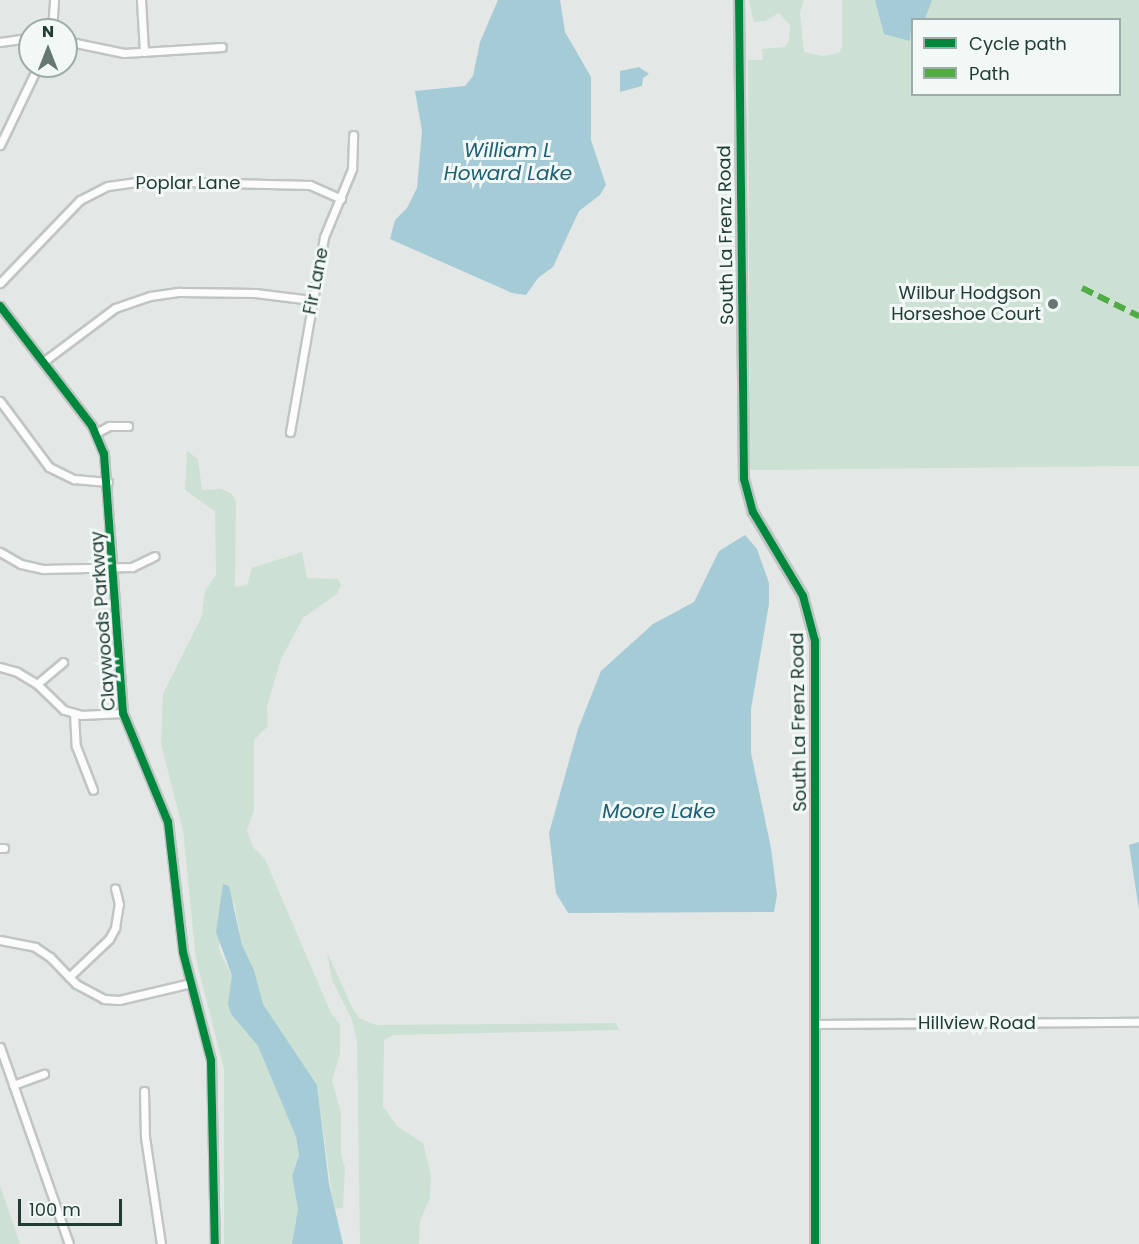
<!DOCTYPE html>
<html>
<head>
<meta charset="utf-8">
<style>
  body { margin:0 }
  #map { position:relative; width:1139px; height:1244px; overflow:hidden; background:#e3e8e6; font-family:Poppins,sans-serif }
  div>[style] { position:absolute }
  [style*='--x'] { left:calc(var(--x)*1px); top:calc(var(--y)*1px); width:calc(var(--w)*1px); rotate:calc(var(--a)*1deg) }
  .green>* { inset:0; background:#cce1d4 }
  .water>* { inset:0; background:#a4cbd6 }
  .roads { filter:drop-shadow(2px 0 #c0c5c3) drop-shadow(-2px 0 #c0c5c3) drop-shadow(0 2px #c0c5c3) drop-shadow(0 -2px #c0c5c3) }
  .minor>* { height:7px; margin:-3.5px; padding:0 3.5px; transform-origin:3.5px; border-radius:3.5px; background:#fbfcfb }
  .tertiary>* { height:8px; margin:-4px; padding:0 4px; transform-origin:4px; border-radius:4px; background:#fbfcfb }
  .quiet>* { height:6px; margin-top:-3px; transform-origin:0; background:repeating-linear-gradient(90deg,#52ac45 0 12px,transparent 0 18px) }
  .cycleway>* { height:8px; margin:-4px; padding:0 4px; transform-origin:4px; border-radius:4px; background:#00873e }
  .dots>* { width:16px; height:16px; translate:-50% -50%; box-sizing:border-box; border:3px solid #f1f8f5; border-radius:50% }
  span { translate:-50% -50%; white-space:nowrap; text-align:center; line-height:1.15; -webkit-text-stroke:6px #f1f8f5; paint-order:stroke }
  .street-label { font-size:18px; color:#213b36 }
  .poi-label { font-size:18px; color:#213b36 }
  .right { translate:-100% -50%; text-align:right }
  .water-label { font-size:20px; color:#1d6075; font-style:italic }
  .legend { position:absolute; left:911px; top:18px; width:210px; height:78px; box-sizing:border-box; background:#f1f8f5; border:2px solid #9eaca9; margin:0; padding:8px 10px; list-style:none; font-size:18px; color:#213b36 }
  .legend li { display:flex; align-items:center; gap:12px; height:30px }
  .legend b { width:30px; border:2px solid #9eaca9 }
  .north { position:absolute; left:18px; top:18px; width:60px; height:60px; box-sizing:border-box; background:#f1f8f5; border:2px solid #9eaca9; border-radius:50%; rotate:0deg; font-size:16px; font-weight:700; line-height:24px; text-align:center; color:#213b36 }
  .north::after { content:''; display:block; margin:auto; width:21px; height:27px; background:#657874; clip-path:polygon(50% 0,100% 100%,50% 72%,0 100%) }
  .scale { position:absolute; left:18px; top:1199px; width:104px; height:27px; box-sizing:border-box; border:3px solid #213b36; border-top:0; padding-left:8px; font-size:18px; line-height:21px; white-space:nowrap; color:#213b36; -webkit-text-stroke:4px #f1f8f5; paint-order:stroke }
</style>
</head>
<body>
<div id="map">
  <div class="green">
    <i style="clip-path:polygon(evenodd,749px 0,804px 0,800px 13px,804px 52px,823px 56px,839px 53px,842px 46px,842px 0,1139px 0,1139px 466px,750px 470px,748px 60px,763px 60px,762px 49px,785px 47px,789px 41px,790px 25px,779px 13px,765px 21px,754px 22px,749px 0,912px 20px,1120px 20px,1120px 94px,912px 94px,912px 20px)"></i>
    <i style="clip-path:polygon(187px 451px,198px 459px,202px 490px,221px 489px,232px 494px,236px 502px,235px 587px,247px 585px,252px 568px,302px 552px,307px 578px,338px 579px,341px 585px,337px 594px,303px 618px,281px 659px,267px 706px,268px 726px,254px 740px,254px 810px,247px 830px,253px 847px,265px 859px,331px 1013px,340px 1024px,340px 1054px,332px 1081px,341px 1113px,341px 1154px,345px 1168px,343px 1208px,334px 1209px,317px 1085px,263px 1004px,254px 970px,242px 945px,234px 901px,218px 948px,232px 976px,231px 1014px,258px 1046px,296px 1137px,299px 1155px,292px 1176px,298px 1209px,292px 1244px,224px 1244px,224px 1069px,196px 959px,183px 830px,161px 744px,163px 694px,202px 616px,205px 591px,216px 575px,215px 511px,185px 490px)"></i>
    <i style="clip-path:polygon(327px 952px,352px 1007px,359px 1018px,376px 1025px,616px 1023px,619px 1030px,393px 1035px,384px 1040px,383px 1106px,397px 1126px,423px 1143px,431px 1175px,430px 1198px,420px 1221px,419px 1244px,360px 1244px,357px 1043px,352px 1020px,332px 980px)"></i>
    <i style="clip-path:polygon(0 1185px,20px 1244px,0 1244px)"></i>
  </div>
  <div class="water">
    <i style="clip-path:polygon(498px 0,560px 0,565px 32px,591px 77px,591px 140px,606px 185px,600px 195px,579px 211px,553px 267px,538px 278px,526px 295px,512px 293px,390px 239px,395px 220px,407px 208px,417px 188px,422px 131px,415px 91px,465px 86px,473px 76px,480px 42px)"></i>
    <i style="clip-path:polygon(875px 0,932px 0,925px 19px,912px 20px,910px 41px,884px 34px)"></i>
    <i style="clip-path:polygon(639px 67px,649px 74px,643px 78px,642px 86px,620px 92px,620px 71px)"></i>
    <i style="clip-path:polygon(745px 535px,757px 549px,769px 583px,769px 604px,751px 709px,751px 753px,771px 848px,777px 895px,774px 912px,568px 913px,556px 893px,549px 833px,578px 729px,601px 671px,653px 624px,694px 602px,719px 551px)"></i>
    <i style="clip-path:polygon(1139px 842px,1139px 910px,1129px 845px)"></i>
    <i style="clip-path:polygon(223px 884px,229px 886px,242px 945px,254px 970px,263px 1004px,317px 1085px,329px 1184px,343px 1244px,292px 1244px,298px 1209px,292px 1176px,299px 1155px,296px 1137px,258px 1046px,231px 1014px,228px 1004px,232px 976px,216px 932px)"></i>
  </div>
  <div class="roads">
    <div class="minor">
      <i style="--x:141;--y:0;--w:52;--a:86.7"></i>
      <i style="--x:52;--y:30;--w:30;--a:-86"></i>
      <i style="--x:66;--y:41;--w:59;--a:11.7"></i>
      <i style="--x:124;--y:53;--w:98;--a:-3.5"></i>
      <i style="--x:0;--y:42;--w:30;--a:-8"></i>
      <i style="--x:0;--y:145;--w:88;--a:-64.3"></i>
      <i style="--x:0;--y:283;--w:115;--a:-46.1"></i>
      <i style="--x:80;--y:200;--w:31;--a:-27"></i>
      <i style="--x:108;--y:186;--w:36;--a:-8"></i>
      <i style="--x:144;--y:181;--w:166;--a:1.4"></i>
      <i style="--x:310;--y:185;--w:34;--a:24"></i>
      <i style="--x:0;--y:306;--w:151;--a:52.5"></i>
      <i style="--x:92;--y:426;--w:30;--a:67"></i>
      <i style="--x:104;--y:454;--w:260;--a:85.8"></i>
      <i style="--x:123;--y:713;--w:118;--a:67.6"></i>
      <i style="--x:168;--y:822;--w:131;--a:83.4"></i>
      <i style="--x:183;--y:952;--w:112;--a:75.5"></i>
      <i style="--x:211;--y:1060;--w:184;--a:88.8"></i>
      <i style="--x:43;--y:362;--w:90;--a:-36.9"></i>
      <i style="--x:115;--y:308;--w:37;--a:-19"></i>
      <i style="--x:150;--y:296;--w:30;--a:-8"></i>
      <i style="--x:180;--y:292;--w:75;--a:0.8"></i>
      <i style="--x:255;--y:293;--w:57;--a:7"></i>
      <i style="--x:0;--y:401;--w:82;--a:53.4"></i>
      <i style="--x:49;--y:467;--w:28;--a:26"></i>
      <i style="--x:74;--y:479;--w:34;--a:5"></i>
      <i style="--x:290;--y:432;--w:198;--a:-80.1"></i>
      <i style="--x:324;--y:237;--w:74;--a:-67.6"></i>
      <i style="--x:352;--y:169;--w:34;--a:-88"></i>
      <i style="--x:96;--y:433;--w:15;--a:-28"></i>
      <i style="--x:109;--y:426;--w:19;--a:0"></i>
      <i style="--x:0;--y:552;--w:24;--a:30"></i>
      <i style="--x:21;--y:564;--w:23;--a:13"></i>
      <i style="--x:43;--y:569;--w:89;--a:-1.3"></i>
      <i style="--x:132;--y:567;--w:25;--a:-26"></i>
      <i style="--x:0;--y:667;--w:18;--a:16"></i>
      <i style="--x:17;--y:672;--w:23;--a:31"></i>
      <i style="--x:37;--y:684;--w:37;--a:44"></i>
      <i style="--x:64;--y:710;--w:18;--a:16"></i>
      <i style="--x:81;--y:715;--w:42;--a:-2.7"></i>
      <i style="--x:37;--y:684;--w:34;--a:-40"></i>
      <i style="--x:74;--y:713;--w:33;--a:87"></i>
      <i style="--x:76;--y:746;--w:47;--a:68.9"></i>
      <i style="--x:0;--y:848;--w:4;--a:0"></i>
      <i style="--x:0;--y:940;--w:36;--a:11"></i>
      <i style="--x:35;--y:947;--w:18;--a:34"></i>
      <i style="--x:50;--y:957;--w:37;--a:46"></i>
      <i style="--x:76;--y:984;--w:32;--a:28"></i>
      <i style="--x:104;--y:999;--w:15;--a:4"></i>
      <i style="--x:119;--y:1000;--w:74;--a:-13.3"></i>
      <i style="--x:69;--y:977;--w:55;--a:-43.5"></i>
      <i style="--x:109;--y:939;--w:13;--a:-61"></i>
      <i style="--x:115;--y:928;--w:24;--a:-81"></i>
      <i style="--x:119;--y:904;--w:16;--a:-104"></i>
      <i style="--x:815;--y:1024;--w:324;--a:-0.4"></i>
      <i style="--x:0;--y:1047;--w:209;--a:70.7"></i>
      <i style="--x:13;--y:1085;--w:33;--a:-20"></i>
      <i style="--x:144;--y:1091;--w:46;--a:88.8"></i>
      <i style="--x:145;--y:1137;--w:108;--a:81.5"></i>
    </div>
    <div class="tertiary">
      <i style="--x:739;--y:0;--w:479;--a:89.4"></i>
      <i style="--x:744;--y:479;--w:34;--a:75"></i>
      <i style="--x:753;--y:512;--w:98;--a:59.2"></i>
      <i style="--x:803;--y:596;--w:47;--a:75.1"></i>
      <i style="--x:815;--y:641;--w:603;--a:90"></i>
    </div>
  </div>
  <div class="quiet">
    <i style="--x:1082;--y:288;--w:64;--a:26.2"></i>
  </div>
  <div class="cycleway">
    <i style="--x:739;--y:0;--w:479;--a:89.4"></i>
    <i style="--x:744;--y:479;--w:34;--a:75"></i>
    <i style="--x:753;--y:512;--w:98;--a:59.2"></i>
    <i style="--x:803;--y:596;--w:47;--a:75.1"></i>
    <i style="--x:815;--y:641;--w:603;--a:90"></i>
    <i style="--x:0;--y:306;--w:151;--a:52.5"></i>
    <i style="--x:92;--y:426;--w:30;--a:67"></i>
    <i style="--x:104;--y:454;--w:260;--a:85.8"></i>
    <i style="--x:123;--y:713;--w:118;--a:67.6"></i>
    <i style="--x:168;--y:822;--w:131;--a:83.4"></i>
    <i style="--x:183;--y:952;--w:112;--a:75.5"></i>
    <i style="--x:211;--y:1060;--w:184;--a:88.8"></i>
  </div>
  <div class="dots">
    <i style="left:1053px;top:304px;background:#657874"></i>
  </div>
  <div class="street-label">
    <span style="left:188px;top:183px">Poplar Lane</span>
    <span style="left:726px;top:235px;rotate:-91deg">South La Frenz Road</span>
    <span style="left:316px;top:281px;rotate:-79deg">Fir Lane</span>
    <span style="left:103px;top:621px;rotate:-94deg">Claywoods Parkway</span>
    <span style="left:799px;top:722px;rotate:-91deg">South La Frenz Road</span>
    <span style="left:977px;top:1023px">Hillview Road</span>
  </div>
  <div class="poi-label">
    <span class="right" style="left:1041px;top:304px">Wilbur Hodgson<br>Horseshoe Court</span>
  </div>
  <div class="water-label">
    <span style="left:508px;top:162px">William L<br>Howard Lake</span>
    <span style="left:659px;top:811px">Moore Lake</span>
  </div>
  <ul class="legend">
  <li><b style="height:8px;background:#00873e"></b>Cycle path</li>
  <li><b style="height:8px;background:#52ac45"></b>Path</li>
  </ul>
  <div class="north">N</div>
  <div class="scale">100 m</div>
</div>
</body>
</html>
